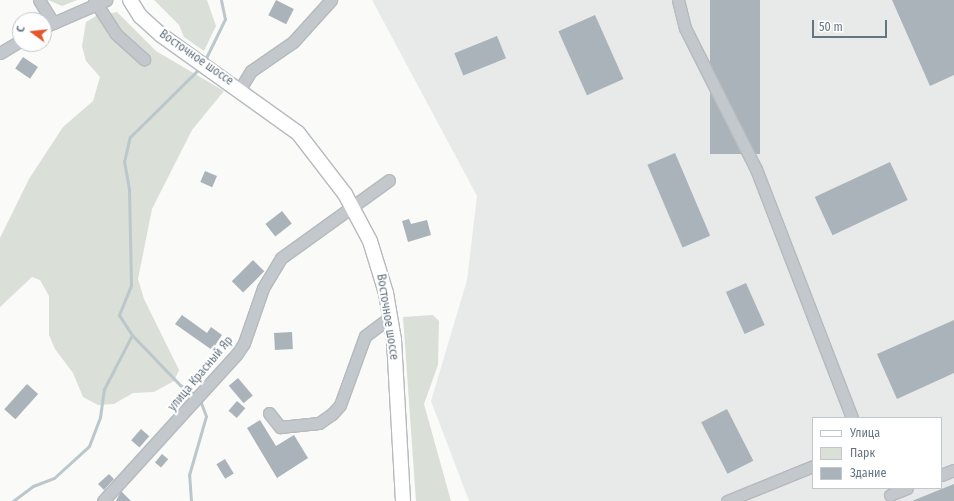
<!DOCTYPE html>
<html>
<head>
<meta charset="utf-8">
<style>
  body { margin:0 }
  #map { position:relative; width:954px; height:501px; overflow:hidden; background:#fafaf8; font-family:"Fira Sans Condensed",sans-serif }
  div>[style] { position:absolute }
  [style*='--x'] { left:calc(var(--x)*1px); top:calc(var(--y)*1px); width:calc(var(--w)*1px); rotate:calc(var(--a)*1deg) }
  .built>* { inset:0; background:#e8e9e9 }
  .green>* { inset:0; background:#dadfd7 }
  .stream>* { height:3px; margin:-1.5px; padding:0 1.5px; transform-origin:1.5px; border-radius:1.5px; background:#bbc7cb }
  .building>* { inset:0; background:#aab3b9; transform-origin:0 0 }
  .roads { filter:drop-shadow(1px 0 #b5babe) drop-shadow(-1px 0 #b5babe) drop-shadow(0 1px #b5babe) drop-shadow(0 -1px #b5babe) }
  .minor>* { height:11px; margin:-5.5px; padding:0 5.5px; transform-origin:5.5px; border-radius:5.5px; background:#c3c8cc }
  .major>* { height:14px; margin:-7px; padding:0 7px; transform-origin:7px; border-radius:7px; background:#fff }
  span { translate:-50% -50%; white-space:nowrap; text-align:center; line-height:1.15; -webkit-text-stroke:4px #fff; paint-order:stroke }
  .street-label { font-size:12px; color:#657683 }
  .legend { position:absolute; left:812px; top:417px; width:130px; height:72px; box-sizing:border-box; background:#fff; border:1px solid #c1c8cd; margin:0; padding:5px 7px; list-style:none; font-size:12px; color:#657683 }
  .legend li { display:flex; align-items:center; gap:8px; height:20px }
  .legend b { width:20px; border:1px solid #c1c8cd }
  .north { position:absolute; left:12px; top:12px; width:40px; height:40px; box-sizing:border-box; background:#fff; border:1px solid #c1c8cd; border-radius:50%; rotate:285deg; font-size:11px; font-weight:700; line-height:16px; text-align:center; color:#657683 }
  .north::after { content:''; display:block; margin:auto; width:14px; height:18px; background:#e4572e; clip-path:polygon(50% 0,100% 100%,50% 72%,0 100%) }
  .scale { position:absolute; left:812px; top:20px; width:75px; height:18px; box-sizing:border-box; border:2px solid #657683; border-top:0; padding-left:5px; font-size:12px; line-height:14px; white-space:nowrap; color:#657683; -webkit-text-stroke:3px #fff; paint-order:stroke }
</style>
</head>
<body>
<div id="map">
  <div class="built">
    <i style="clip-path:polygon(evenodd,372px 0,954px 0,954px 501px,469px 501px,431px 401px,467px 280px,477px 196px,372px 0,813px 418px,941px 418px,941px 488px,813px 488px,813px 418px)"></i>
  </div>
  <div class="green">
    <i style="clip-path:polygon(48px 0,77px 0,62px 6px)"></i>
    <i style="clip-path:polygon(154px 0,207px 0,216px 26px,204px 51px,184px 37px,179px 25px)"></i>
    <i style="clip-path:polygon(117px 12px,156px 51px,224px 91px,192px 130px,152px 209px,138px 279px,144px 299px,179px 370px,174px 381px,154px 392px,133px 393px,114px 404px,98px 405px,83px 397px,73px 373px,55px 349px,49px 335px,49px 296px,40px 280px,32px 277px,0 307px,0 238px,29px 179px,63px 127px,93px 101px,100px 77px,86px 61px,82px 46px,86px 22px,96px 16px)"></i>
    <i style="clip-path:polygon(433px 315px,439px 321px,438px 365px,424px 404px,451px 501px,416px 501px,403px 317px)"></i>
  </div>
  <div class="stream">
    <i style="--x:204;--y:62;--w:48;--a:-64"></i>
    <i style="--x:225;--y:19;--w:19;--a:-102"></i>
    <i style="--x:132;--y:335;--w:69;--a:46.2"></i>
    <i style="--x:180;--y:385;--w:19;--a:32"></i>
    <i style="--x:13;--y:501;--w:25;--a:-37"></i>
    <i style="--x:33;--y:486;--w:22;--a:-21"></i>
    <i style="--x:54;--y:478;--w:47;--a:-42.4"></i>
    <i style="--x:89;--y:446;--w:31;--a:-69"></i>
    <i style="--x:100;--y:417;--w:28;--a:-82"></i>
    <i style="--x:104;--y:389;--w:61;--a:-62.6"></i>
    <i style="--x:132;--y:335;--w:24;--a:-123"></i>
    <i style="--x:119;--y:315;--w:32;--a:-68"></i>
    <i style="--x:131;--y:285;--w:96;--a:-91.2"></i>
    <i style="--x:129;--y:189;--w:27;--a:-100"></i>
    <i style="--x:124;--y:162;--w:26;--a:-77"></i>
    <i style="--x:130;--y:137;--w:98;--a:-44.6"></i>
    <i style="--x:191;--y:501;--w:26;--a:-94"></i>
    <i style="--x:189;--y:475;--w:61;--a:-73.9"></i>
    <i style="--x:206;--y:416;--w:19;--a:-111"></i>
  </div>
  <div class="building">
    <i style="left:276px;top:0;width:20px;height:17px;rotate:27deg"></i>
    <i style="left:710px;top:0;width:50px;height:154px"></i>
    <i style="clip-path:polygon(892px 0,954px 0,954px 75px,930px 86px)"></i>
    <i style="left:595px;top:15px;width:70px;height:40px;rotate:66deg"></i>
    <i style="left:497px;top:36px;width:24px;height:46px;rotate:68deg"></i>
    <i style="left:23px;top:57px;width:18px;height:14px;rotate:34deg"></i>
    <i style="left:675px;top:153px;width:90px;height:30px;rotate:67deg"></i>
    <i style="left:890px;top:162px;width:42px;height:83px;rotate:65deg"></i>
    <i style="left:205px;top:171px;width:13px;height:12px;rotate:23deg"></i>
    <i style="left:282px;top:211px;width:16px;height:21px;rotate:52deg"></i>
    <i style="clip-path:polygon(409px 219px,411px 224px,427px 220px,431px 235px,408px 242px,402px 221px)"></i>
    <i style="left:253px;top:260px;width:16px;height:30px;rotate:45deg"></i>
    <i style="left:746px;top:283px;width:46px;height:22px;rotate:66deg"></i>
    <i style="clip-path:polygon(182px 315px,207px 333px,211px 327px,222px 335px,212px 350px,175px 324px)"></i>
    <i style="clip-path:polygon(954px 320px,954px 373px,897px 399px,877px 354px)"></i>
    <i style="left:292px;top:332px;width:17px;height:18px;rotate:87deg"></i>
    <i style="left:238px;top:378px;width:23px;height:12px;rotate:50deg"></i>
    <i style="left:27px;top:384px;width:15px;height:34px;rotate:42deg"></i>
    <i style="left:237px;top:401px;width:11px;height:13px;rotate:41deg"></i>
    <i style="left:727px;top:409px;width:58px;height:29px;rotate:63deg"></i>
    <i style="clip-path:polygon(260px 420px,276px 446px,294px 435px,308px 458px,277px 478px,247px 428px)"></i>
    <i style="left:141px;top:429px;width:11px;height:15px;rotate:41deg"></i>
    <i style="left:162px;top:454px;width:8px;height:11px;rotate:40deg"></i>
    <i style="left:225px;top:459px;width:17px;height:10px;rotate:59deg"></i>
    <i style="clip-path:polygon(109px 474px,114px 479px,104px 490px,98px 484px)"></i>
    <i style="clip-path:polygon(954px 484px,954px 501px,912px 501px)"></i>
    <i style="clip-path:polygon(121px 491px,131px 501px,116px 501px)"></i>
  </div>
  <div class="roads">
    <div class="minor">
      <i style="--x:39;--y:0;--w:26;--a:58"></i>
      <i style="--x:94;--y:0;--w:40;--a:57.1"></i>
      <i style="--x:116;--y:34;--w:38;--a:42"></i>
      <i style="--x:678;--y:0;--w:29;--a:76"></i>
      <i style="--x:685;--y:28;--w:158;--a:63.3"></i>
      <i style="--x:756;--y:169;--w:267;--a:68.9"></i>
      <i style="--x:44;--y:27;--w:68;--a:-23.5"></i>
      <i style="--x:0;--y:53;--w:23;--a:-31"></i>
      <i style="--x:240;--y:89;--w:21;--a:-59"></i>
      <i style="--x:251;--y:71;--w:51;--a:-34.6"></i>
      <i style="--x:293;--y:42;--w:57;--a:-47.9"></i>
      <i style="--x:269;--y:413;--w:18;--a:52"></i>
      <i style="--x:280;--y:427;--w:39;--a:-6"></i>
      <i style="--x:319;--y:423;--w:16;--a:-35"></i>
      <i style="--x:332;--y:414;--w:12;--a:-48"></i>
      <i style="--x:340;--y:405;--w:73;--a:-70.1"></i>
      <i style="--x:365;--y:336;--w:31;--a:-37"></i>
      <i style="--x:941;--y:475;--w:14;--a:-21"></i>
      <i style="--x:890;--y:495;--w:18;--a:-22"></i>
      <i style="--x:103;--y:501;--w:197;--a:-47.7"></i>
      <i style="--x:236;--y:355;--w:14;--a:-56"></i>
      <i style="--x:244;--y:343;--w:58;--a:-70.9"></i>
      <i style="--x:263;--y:288;--w:35;--a:-59"></i>
      <i style="--x:281;--y:258;--w:133;--a:-35.8"></i>
      <i style="--x:727;--y:501;--w:93;--a:-22.1"></i>
    </div>
    <div class="major">
      <i style="--x:130;--y:0;--w:19;--a:58"></i>
      <i style="--x:140;--y:16;--w:28;--a:42"></i>
      <i style="--x:161;--y:35;--w:168;--a:35.6"></i>
      <i style="--x:298;--y:133;--w:77;--a:52.4"></i>
      <i style="--x:345;--y:194;--w:53;--a:62"></i>
      <i style="--x:370;--y:241;--w:54;--a:72.9"></i>
      <i style="--x:386;--y:293;--w:48;--a:80.3"></i>
      <i style="--x:394;--y:340;--w:161;--a:86.8"></i>
    </div>
  </div>
  <div class="street-label">
    <span style="left:196px;top:58px;rotate:35deg">Восточное шоссе</span>
    <span style="left:387px;top:317px;rotate:81deg">Восточное шоссе</span>
    <span style="left:201px;top:374px;rotate:-50deg">улица Красный Яр</span>
  </div>
  <ul class="legend">
  <li><b style="height:5px;background:#fff"></b>Улица</li>
  <li><b style="height:11px;background:#dadfd7"></b>Парк</li>
  <li><b style="height:11px;background:#aab3b9"></b>Здание</li>
  </ul>
  <div class="north">С</div>
  <div class="scale">50 m</div>
</div>
</body>
</html>
